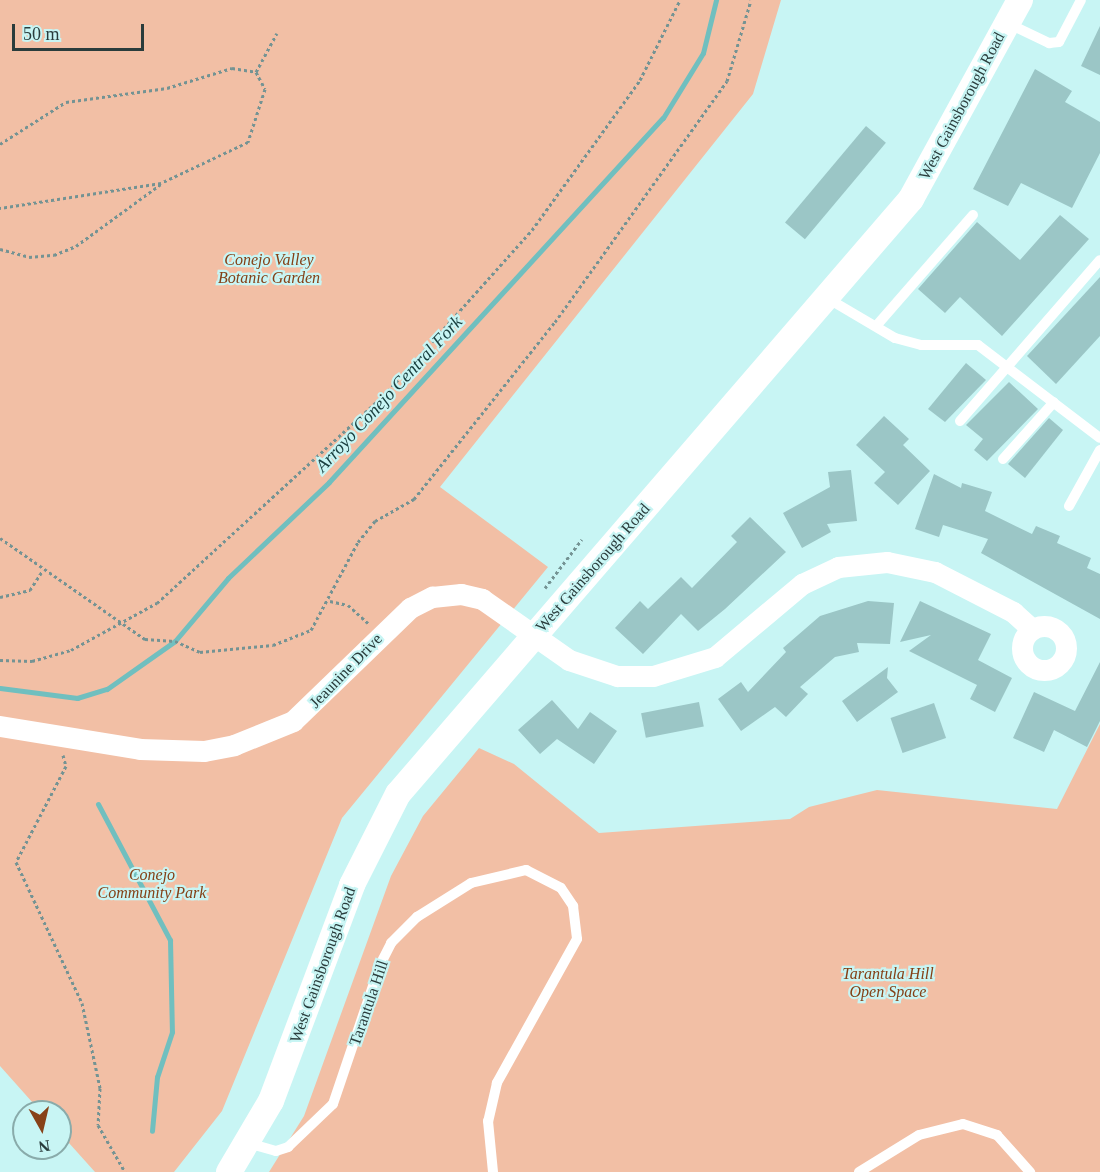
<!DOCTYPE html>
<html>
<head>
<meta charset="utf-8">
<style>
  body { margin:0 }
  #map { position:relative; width:1100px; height:1172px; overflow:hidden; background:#c8f5f4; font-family:"Times New Roman",serif }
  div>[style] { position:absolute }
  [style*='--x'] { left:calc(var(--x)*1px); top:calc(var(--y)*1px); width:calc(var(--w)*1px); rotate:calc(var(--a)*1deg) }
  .green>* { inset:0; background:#f2bfa5 }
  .stream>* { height:5px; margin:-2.5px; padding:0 2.5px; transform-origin:2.5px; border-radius:2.5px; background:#70bfbf }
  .building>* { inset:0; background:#9bc6c6; transform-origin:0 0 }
  .path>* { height:3px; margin-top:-1.5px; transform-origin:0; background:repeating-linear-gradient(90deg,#749393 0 3px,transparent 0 6px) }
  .service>* { height:10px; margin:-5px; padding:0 5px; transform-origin:5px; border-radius:5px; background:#fff }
  .minor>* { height:21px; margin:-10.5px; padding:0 10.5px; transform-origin:10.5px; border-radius:10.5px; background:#fff }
  .minor>.ring { margin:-10.5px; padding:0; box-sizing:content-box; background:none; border:21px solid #fff; border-radius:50% }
  .tertiary>* { height:26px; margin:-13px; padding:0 13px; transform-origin:13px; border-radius:13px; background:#fff }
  span { translate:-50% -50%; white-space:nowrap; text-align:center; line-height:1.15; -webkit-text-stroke:4.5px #c8f5f4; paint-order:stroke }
  .street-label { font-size:16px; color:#2a3c3c }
  .park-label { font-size:16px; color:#844016; font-style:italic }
  .water-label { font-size:18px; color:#1a4040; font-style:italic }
  .north { position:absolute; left:12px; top:1100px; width:60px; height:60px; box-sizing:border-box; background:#c8f5f4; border:2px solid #89abaa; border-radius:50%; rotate:172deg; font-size:16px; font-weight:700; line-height:24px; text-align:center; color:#2a3c3c }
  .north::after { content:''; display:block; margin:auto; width:21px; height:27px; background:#874218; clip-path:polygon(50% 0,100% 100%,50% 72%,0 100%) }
  .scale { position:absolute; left:12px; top:24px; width:132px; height:27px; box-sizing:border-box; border:3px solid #2a3c3c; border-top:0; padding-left:8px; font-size:18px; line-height:21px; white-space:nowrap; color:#2a3c3c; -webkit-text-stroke:4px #c8f5f4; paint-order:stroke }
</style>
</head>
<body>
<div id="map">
  <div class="green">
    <i style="clip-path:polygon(0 0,781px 0,753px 94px,440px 487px,548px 567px,342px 818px,222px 1111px,174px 1172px,95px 1172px,60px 1133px,60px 1112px,41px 1112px,0 1066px)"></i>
    <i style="clip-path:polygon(1100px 724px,1100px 1172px,269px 1172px,304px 1116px,391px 876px,423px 816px,479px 748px,514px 764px,599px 833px,790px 819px,809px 807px,877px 790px,1057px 809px)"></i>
  </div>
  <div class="stream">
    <i style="--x:0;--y:688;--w:78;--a:7.4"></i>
    <i style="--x:77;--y:698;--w:31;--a:-17"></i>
    <i style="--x:107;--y:689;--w:83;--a:-35.2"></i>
    <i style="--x:175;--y:641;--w:82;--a:-49.9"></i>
    <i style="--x:228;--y:578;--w:139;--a:-43.5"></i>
    <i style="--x:329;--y:482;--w:494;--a:-47.5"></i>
    <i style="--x:663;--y:118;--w:76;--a:-58.4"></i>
    <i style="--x:703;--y:53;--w:55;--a:-76.2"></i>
    <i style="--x:98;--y:804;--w:154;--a:62.1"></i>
    <i style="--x:170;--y:940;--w:92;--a:88.8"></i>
    <i style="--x:172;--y:1032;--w:47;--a:108.4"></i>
    <i style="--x:157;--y:1077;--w:54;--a:95.3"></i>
  </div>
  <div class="building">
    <i style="clip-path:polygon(1100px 26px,1100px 75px,1081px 66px)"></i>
    <i style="clip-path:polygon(1035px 69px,1072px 91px,1065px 102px,1100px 122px,1100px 153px,1072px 208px,1021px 183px,1008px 206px,973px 189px)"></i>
    <i style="left:866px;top:126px;width:26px;height:126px;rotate:40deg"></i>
    <i style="clip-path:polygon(1060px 215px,1089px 239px,1002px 336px,960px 297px,945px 313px,918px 289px,977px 222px,1020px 260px)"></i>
    <i style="clip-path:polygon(1100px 277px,1100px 336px,1056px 384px,1027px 356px)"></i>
    <i style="clip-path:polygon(966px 363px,986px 380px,945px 422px,928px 409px)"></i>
    <i style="clip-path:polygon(1009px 382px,1038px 409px,987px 461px,974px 450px,983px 439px,966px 425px)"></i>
    <i style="clip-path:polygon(884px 416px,909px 439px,903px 445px,930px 471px,898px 505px,874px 483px,885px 472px,856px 445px)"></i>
    <i style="clip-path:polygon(1049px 418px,1063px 430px,1025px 478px,1008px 464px)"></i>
    <i style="clip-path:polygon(851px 470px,857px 521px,827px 524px,831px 532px,802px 548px,783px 513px,830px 487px,828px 472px)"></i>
    <i style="clip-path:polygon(934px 474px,961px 488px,962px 483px,992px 492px,985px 511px,1032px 534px,1036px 526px,1060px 536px,1057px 543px,1091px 558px,1087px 568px,1100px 574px,1100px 619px,981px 553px,988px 539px,943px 525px,939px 537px,915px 529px)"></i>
    <i style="clip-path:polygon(750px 517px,786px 552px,725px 609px,698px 631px,681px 614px,643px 654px,615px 628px,640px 601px,648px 609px,681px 577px,692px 588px,737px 542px,731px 536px)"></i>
    <i style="clip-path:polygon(868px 601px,894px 603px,890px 644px,857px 643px,859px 652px,835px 657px,800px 687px,808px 694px,786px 717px,775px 707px,741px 731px,718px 699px,741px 682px,748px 692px,786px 652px,783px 648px,820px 616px)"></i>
    <i style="clip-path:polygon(920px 601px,991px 634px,978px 660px,1012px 678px,995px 712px,970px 699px,977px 685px,909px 651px,931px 635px,900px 642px)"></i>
    <i style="clip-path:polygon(1100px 662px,1100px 721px,1087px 747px,1054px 730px,1044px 752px,1013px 738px,1034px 692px,1075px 711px)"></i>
    <i style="clip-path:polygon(888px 667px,887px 678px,898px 692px,857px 722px,842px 701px)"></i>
    <i style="clip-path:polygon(552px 700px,578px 729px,590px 712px,617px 731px,594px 764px,557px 739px,540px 754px,518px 730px)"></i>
    <i style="left:699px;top:702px;width:25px;height:59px;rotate:79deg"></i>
    <i style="left:934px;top:703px;width:37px;height:46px;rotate:71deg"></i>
  </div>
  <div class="path">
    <i style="--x:256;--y:72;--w:44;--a:-61.7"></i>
    <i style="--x:0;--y:144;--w:78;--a:-32.5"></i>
    <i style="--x:66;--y:102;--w:102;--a:-7.9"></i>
    <i style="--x:167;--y:88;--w:68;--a:-17.1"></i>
    <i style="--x:232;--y:68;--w:24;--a:9"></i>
    <i style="--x:256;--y:72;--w:19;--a:62"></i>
    <i style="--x:265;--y:89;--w:56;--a:107.8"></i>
    <i style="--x:248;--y:142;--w:96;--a:154.8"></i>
    <i style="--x:161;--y:183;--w:163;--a:171.2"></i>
    <i style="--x:0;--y:249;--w:30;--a:15"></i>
    <i style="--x:29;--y:257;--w:25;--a:-5"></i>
    <i style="--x:54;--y:255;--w:24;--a:-22"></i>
    <i style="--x:76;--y:246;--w:105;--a:-36.1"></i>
    <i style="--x:0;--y:538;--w:177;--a:34.9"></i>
    <i style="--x:145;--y:639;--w:30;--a:4"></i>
    <i style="--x:175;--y:641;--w:27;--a:24"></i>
    <i style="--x:200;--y:652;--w:73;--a:-5.5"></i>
    <i style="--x:273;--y:645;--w:41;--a:-21.5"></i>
    <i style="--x:311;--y:630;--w:100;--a:-61.9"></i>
    <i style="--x:358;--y:542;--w:27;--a:-51"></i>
    <i style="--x:375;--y:521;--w:45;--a:-29.4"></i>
    <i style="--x:414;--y:499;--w:226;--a:-51.5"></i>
    <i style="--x:555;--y:322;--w:296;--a:-54.5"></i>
    <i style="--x:727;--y:81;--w:84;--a:-73.5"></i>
    <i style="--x:545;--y:588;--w:61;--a:-52.9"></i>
    <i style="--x:0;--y:597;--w:31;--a:-13"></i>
    <i style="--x:30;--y:590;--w:24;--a:-57"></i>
    <i style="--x:330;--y:601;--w:18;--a:13"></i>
    <i style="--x:348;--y:605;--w:27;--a:42"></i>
    <i style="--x:0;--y:660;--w:32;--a:2"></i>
    <i style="--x:32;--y:661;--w:41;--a:-15.8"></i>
    <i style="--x:71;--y:650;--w:98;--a:-28.7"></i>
    <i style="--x:157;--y:603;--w:314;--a:-42.5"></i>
    <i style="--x:388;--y:391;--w:216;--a:-48.2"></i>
    <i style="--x:532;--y:230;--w:185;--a:-54.2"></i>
    <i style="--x:640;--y:80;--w:89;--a:-63.4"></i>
    <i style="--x:63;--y:755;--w:11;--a:75"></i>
    <i style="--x:66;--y:766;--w:108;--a:117.5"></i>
    <i style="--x:16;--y:862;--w:156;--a:64.9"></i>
    <i style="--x:82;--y:1003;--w:87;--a:78"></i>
    <i style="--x:100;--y:1088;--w:37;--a:93"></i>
    <i style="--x:98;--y:1125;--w:54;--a:60.1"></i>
  </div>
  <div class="service">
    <i style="--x:1007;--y:23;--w:47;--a:25.5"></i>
    <i style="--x:1049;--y:43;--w:10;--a:-6"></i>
    <i style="--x:1059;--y:42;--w:47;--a:-62.4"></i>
    <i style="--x:827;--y:298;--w:79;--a:30.5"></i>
    <i style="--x:895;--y:338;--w:27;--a:15"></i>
    <i style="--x:921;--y:345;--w:57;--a:0"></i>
    <i style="--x:978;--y:345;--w:153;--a:37.3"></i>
    <i style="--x:877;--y:325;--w:146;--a:-48.9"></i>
    <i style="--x:960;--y:421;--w:213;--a:-49"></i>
    <i style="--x:1003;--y:459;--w:76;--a:-48.2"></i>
    <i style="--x:1069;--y:506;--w:64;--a:-61"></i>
    <i style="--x:248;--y:1143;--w:29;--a:16"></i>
    <i style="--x:276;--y:1151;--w:13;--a:-18"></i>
    <i style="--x:288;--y:1147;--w:62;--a:-43.7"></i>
    <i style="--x:333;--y:1104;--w:147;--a:-71.3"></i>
    <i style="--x:380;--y:965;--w:25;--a:-63"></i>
    <i style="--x:391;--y:943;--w:37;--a:-45"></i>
    <i style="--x:417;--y:917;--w:64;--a:-32.2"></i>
    <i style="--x:471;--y:883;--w:57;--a:-13.3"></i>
    <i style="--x:526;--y:870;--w:39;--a:27"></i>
    <i style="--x:561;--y:888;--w:22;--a:56"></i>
    <i style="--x:573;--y:906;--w:33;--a:83"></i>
    <i style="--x:577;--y:939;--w:165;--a:119.1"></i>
    <i style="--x:497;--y:1083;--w:39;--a:103"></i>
    <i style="--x:488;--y:1121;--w:51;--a:84.4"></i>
    <i style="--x:859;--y:1172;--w:70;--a:-31.7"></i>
    <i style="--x:919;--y:1135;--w:45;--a:-14"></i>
    <i style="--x:963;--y:1124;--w:36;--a:18"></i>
    <i style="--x:997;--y:1135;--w:50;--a:48.3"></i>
  </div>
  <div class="minor">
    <i class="ring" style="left:1022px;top:626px;width:23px;height:23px"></i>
    <i style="--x:0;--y:726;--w:142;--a:9.3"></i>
    <i style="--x:140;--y:749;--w:64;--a:1.8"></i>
    <i style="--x:204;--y:751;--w:31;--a:-11"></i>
    <i style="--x:234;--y:745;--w:64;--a:-22.1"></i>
    <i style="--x:293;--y:721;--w:163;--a:-44"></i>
    <i style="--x:410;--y:608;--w:25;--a:-27"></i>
    <i style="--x:432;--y:597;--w:29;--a:-6"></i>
    <i style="--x:461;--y:594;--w:22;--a:13"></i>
    <i style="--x:482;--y:599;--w:106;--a:35"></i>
    <i style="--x:569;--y:660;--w:51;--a:18.4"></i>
    <i style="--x:617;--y:676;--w:36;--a:0"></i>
    <i style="--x:653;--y:676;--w:65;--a:-17"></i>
    <i style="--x:715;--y:657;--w:114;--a:-40"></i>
    <i style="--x:802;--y:584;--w:40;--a:-25"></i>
    <i style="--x:838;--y:567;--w:49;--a:-5.8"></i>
    <i style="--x:887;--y:562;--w:49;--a:11.8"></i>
    <i style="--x:935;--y:572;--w:88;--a:27.1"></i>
    <i style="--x:1013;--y:612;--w:25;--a:42"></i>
  </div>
  <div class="tertiary">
    <i style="--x:229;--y:1172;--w:82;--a:-59.4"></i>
    <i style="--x:271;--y:1101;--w:231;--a:-69.4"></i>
    <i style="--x:352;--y:885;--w:102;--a:-63.2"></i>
    <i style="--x:398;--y:794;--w:786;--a:-49.23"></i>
    <i style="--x:911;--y:199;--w:227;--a:-61.3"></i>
  </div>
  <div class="street-label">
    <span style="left:962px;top:106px;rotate:-62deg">West Gainsborough Road</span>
    <span style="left:593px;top:568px;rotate:-49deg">West Gainsborough Road</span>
    <span style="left:346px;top:671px;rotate:-46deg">Jeaunine Drive</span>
    <span style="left:323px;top:965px;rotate:-70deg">West Gainsborough Road</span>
    <span style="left:369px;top:1003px;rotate:-71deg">Tarantula Hill</span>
  </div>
  <div class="park-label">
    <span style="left:269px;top:269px">Conejo Valley<br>Botanic Garden</span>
    <span style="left:152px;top:884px">Conejo<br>Community Park</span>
    <span style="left:888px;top:983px">Tarantula Hill<br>Open Space</span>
  </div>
  <div class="water-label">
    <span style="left:389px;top:394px;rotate:-47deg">Arroyo Conejo Central Fork</span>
  </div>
  <div class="north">N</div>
  <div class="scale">50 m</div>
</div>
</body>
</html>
